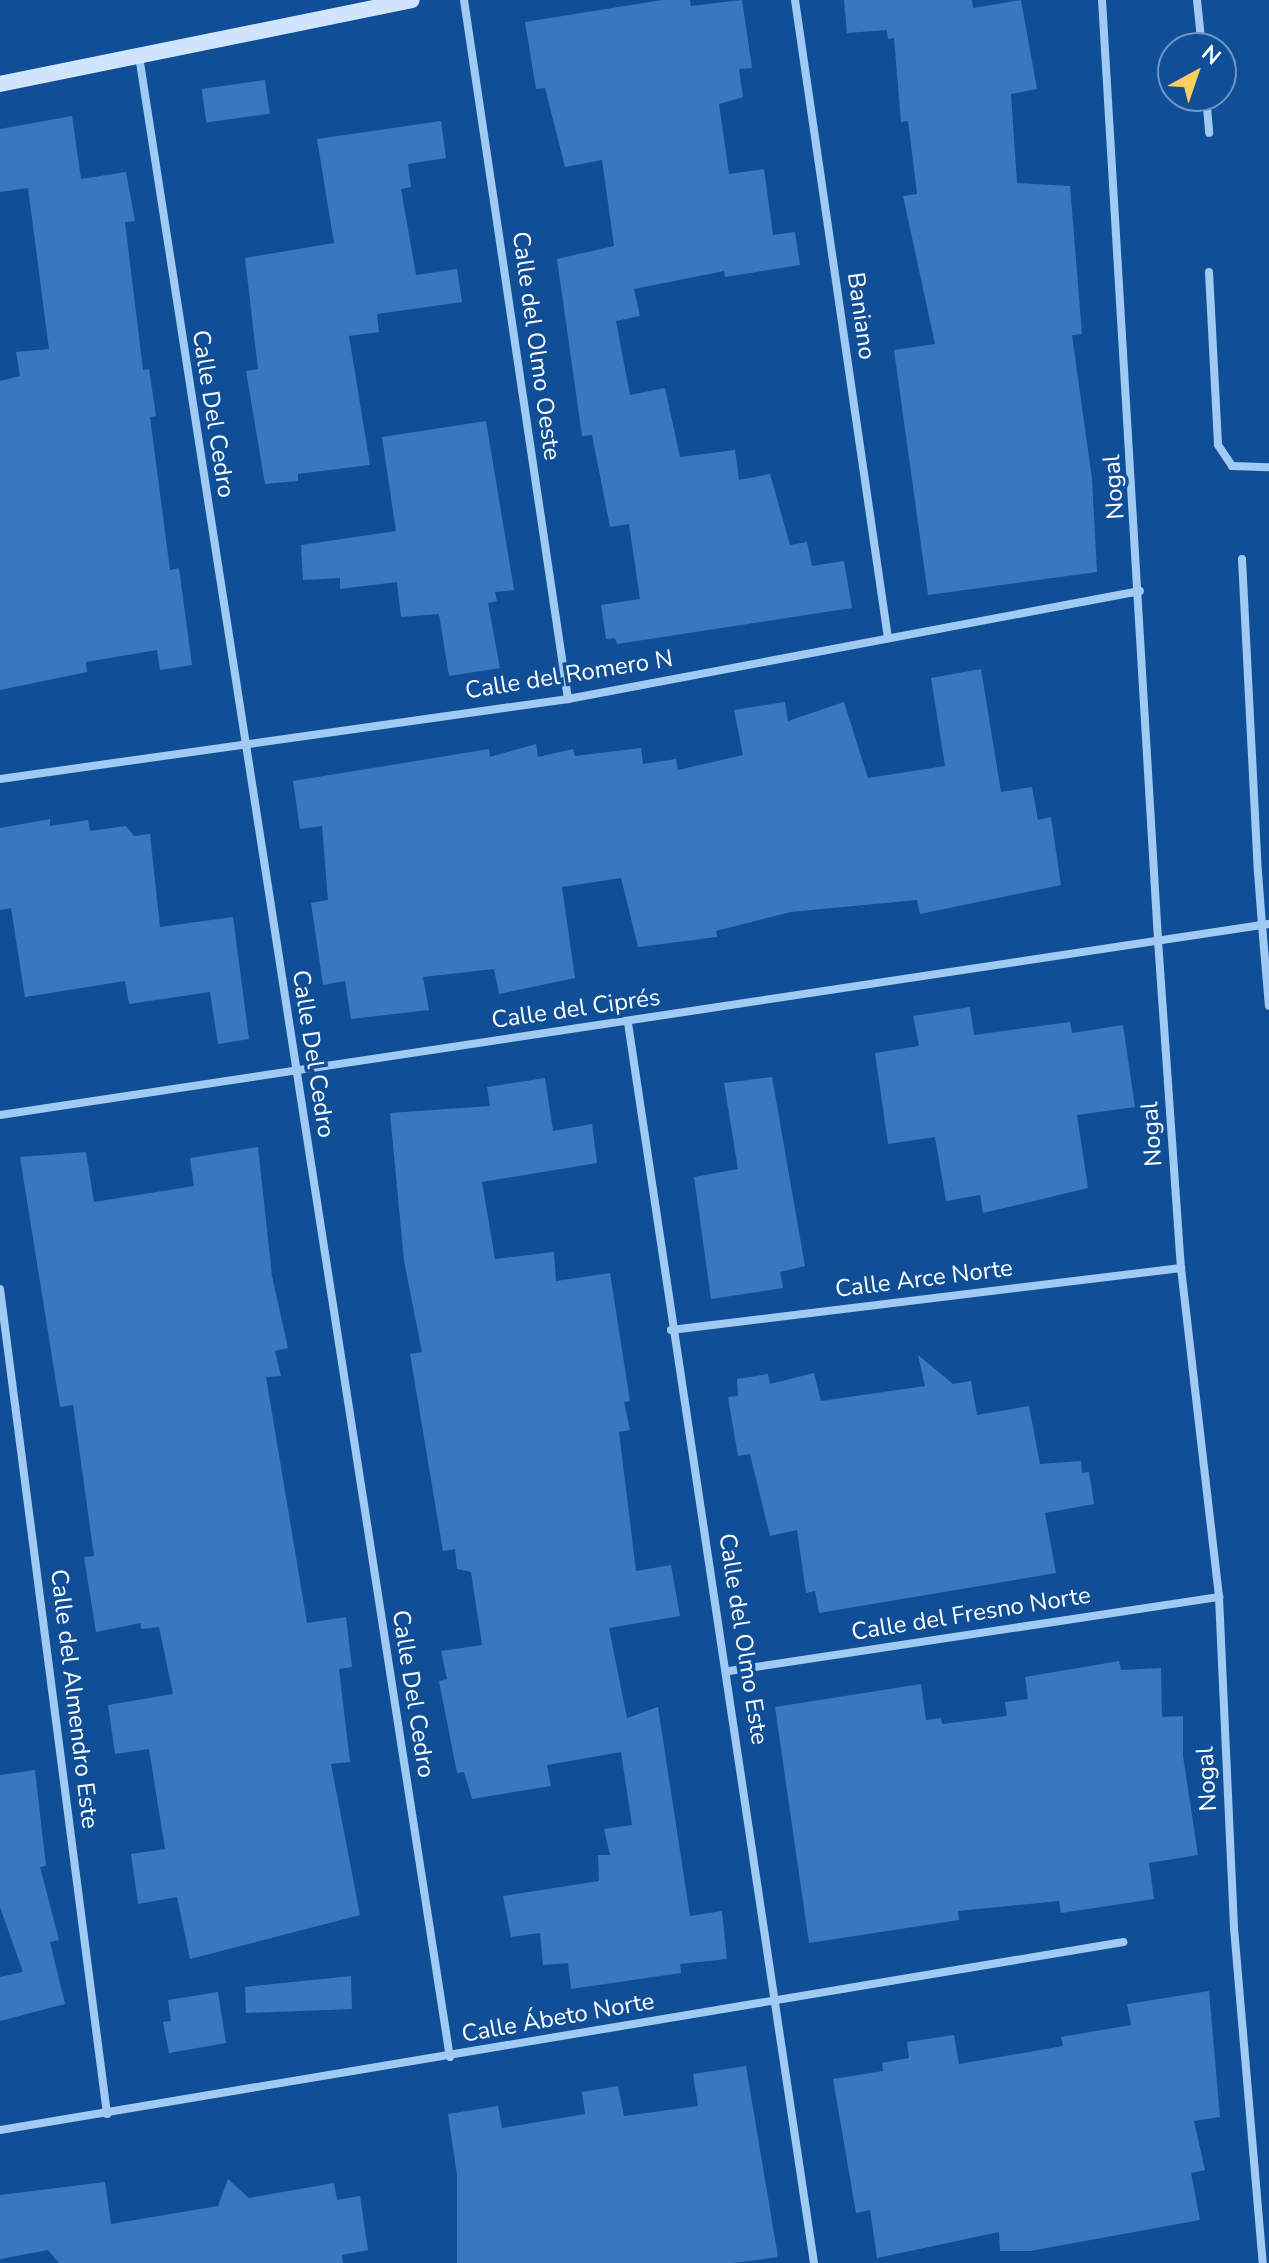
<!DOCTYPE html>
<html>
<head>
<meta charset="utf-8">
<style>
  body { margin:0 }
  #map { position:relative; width:1269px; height:2263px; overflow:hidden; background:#104f97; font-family:"Nunito Sans",sans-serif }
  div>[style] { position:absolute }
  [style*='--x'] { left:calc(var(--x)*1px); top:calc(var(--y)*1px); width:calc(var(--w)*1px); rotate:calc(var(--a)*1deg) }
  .building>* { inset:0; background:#3978c0; transform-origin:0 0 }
  .street>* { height:8px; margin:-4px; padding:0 4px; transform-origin:4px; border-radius:4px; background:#a0c9f4 }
  .secondary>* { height:16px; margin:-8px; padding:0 8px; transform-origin:8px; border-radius:8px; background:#d0e5fd }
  span { translate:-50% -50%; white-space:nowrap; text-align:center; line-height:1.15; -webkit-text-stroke:7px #104f97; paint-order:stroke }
  .street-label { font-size:24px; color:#fff }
  .north { position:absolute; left:1157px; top:32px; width:80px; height:80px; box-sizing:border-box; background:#104f97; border:2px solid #7095c1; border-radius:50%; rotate:40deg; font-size:22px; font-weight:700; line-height:32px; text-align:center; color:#fff }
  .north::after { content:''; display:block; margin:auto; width:28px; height:36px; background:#ffce63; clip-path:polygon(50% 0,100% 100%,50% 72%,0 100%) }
</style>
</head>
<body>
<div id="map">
  <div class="building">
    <i style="clip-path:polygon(662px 0,690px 0,691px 6px,742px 0,752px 68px,739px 69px,743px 97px,719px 104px,729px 174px,764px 169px,773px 235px,795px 232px,800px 265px,725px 277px,724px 271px,634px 289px,640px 316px,616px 321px,630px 395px,665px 388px,680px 457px,735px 450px,739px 480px,770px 474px,790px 545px,807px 542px,812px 566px,844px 561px,852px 608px,617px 644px,615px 638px,606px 639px,601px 605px,640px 599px,629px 524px,610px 527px,592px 435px,582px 436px,557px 259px,614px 246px,602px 160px,565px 167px,545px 88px,536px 89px,525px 22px)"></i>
    <i style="clip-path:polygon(844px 0,972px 0,973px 8px,1021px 0,1037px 89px,1011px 94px,1017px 183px,1070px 186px,1082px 334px,1072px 335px,1092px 479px,1097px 572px,928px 595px,894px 350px,935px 344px,903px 196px,917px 194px,908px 121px,901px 122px,894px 38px,888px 39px,887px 30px,847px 33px)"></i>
    <i style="left:265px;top:80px;width:34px;height:64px;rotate:82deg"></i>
    <i style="clip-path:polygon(72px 116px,81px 179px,126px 172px,135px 221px,125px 222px,143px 370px,149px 369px,156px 416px,150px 417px,170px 570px,179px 568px,192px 665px,160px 670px,157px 650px,86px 662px,87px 672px,0 690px,0 381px,20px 376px,16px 352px,49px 349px,28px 188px,0 192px,0 129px)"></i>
    <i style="clip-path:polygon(441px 121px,446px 158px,408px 164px,411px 187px,401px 189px,416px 275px,457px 269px,462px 302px,377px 314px,379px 332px,349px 336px,370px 465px,298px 474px,298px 481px,265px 484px,246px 371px,258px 369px,245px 258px,334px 243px,317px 139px)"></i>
    <i style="clip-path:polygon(486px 421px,514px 590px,495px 592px,497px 601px,488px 603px,500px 668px,449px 676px,439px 614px,401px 617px,397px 582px,340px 589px,340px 578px,303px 580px,301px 545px,396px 531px,382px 437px)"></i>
    <i style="clip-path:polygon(981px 669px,1001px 792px,1032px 787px,1038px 820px,1051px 817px,1061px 885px,920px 914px,917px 900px,791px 912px,716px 931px,717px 937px,638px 947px,621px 878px,562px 887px,575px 978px,499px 994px,494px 969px,423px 977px,429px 1010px,351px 1019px,345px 981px,323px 985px,311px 903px,328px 900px,322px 826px,300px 829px,293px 781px,489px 749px,490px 757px,536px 744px,538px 757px,573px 749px,575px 756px,641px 748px,643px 764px,676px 759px,678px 770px,743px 755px,734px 710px,785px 702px,788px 721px,844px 702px,868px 778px,945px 766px,931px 678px)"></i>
    <i style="clip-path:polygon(50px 819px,50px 826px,88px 820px,90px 831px,126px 826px,134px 836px,150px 834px,160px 927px,233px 917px,249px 1039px,218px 1044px,210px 992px,129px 1004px,125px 981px,25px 997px,11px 908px,0 910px,0 828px)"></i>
    <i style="clip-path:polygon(970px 1007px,974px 1035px,1070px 1022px,1072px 1033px,1123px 1025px,1135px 1107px,1077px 1115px,1088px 1188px,983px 1213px,980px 1195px,946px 1201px,935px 1137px,888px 1144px,875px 1053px,919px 1046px,913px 1016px)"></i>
    <i style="clip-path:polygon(772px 1077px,805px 1266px,780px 1272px,783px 1288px,711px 1299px,694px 1177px,738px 1169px,724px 1083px)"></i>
    <i style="clip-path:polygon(545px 1078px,553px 1131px,592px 1124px,597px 1163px,482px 1182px,495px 1259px,554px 1252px,556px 1281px,610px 1273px,630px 1401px,624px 1402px,630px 1430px,619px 1432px,636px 1571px,671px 1565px,680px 1616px,609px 1628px,627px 1718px,658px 1707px,690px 1916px,722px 1911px,727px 1959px,680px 1964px,681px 1973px,571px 1989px,568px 1963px,543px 1965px,540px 1933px,511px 1937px,503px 1896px,599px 1881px,598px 1855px,610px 1855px,604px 1829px,632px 1825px,621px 1752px,547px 1765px,551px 1786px,472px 1799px,464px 1772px,457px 1773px,439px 1681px,447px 1679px,441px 1651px,482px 1645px,471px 1572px,457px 1569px,455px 1549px,443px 1551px,410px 1354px,422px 1352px,404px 1261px,390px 1113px,490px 1106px,487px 1087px)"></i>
    <i style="clip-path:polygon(258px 1147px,272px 1276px,288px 1348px,275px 1351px,281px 1376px,266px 1377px,307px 1623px,346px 1617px,352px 1667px,339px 1669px,350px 1762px,331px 1764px,360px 1915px,190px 1959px,177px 1897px,138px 1904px,131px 1854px,165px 1849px,149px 1749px,115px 1754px,108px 1705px,173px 1694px,159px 1627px,141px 1629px,141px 1623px,96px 1632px,84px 1557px,94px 1556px,73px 1405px,60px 1407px,20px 1157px,86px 1152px,94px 1202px,194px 1186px,190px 1158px)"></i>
    <i style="clip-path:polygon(918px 1355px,953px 1384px,971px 1381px,977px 1415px,1029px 1406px,1040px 1464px,1081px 1461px,1082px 1473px,1089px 1472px,1094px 1504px,1045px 1513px,1056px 1573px,819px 1613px,815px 1591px,806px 1593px,797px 1530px,770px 1536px,750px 1454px,738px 1456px,728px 1397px,738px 1396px,737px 1379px,768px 1374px,770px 1384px,814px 1373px,821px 1401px,925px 1386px)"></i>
    <i style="clip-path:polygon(1119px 1661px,1121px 1670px,1161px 1668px,1162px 1717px,1183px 1716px,1183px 1756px,1198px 1855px,1149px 1863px,1154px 1899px,1061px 1913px,1059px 1901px,958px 1911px,959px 1920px,809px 1943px,775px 1707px,921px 1684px,926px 1720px,941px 1718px,942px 1724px,1007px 1716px,1005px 1702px,1028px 1699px,1025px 1677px)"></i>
    <i style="clip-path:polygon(35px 1770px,46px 1866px,40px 1867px,59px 1940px,50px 1942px,65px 2004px,0 2021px,0 1977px,23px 1972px,0 1907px,0 1775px)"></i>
    <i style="clip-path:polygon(351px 1976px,352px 2009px,246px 2013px,245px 1987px)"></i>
    <i style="clip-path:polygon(1209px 1991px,1220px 2117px,1194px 2121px,1205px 2170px,1191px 2173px,1200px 2220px,1030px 2251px,1000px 2251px,999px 2232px,877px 2258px,870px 2210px,856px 2213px,833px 2079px,883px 2071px,882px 2063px,909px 2058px,907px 2042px,954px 2035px,959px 2064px,1063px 2046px,1061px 2037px,1131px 2025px,1127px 2004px)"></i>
    <i style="clip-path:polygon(218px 1992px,226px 2043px,169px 2053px,163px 2022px,171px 2021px,168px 2000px)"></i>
    <i style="clip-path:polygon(746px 2066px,778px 2257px,734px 2263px,457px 2263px,457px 2175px,448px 2114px,498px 2106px,502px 2128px,585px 2114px,582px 2092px,618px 2086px,624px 2116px,698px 2106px,693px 2074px)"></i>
    <i style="clip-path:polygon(228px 2179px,249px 2198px,334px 2183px,337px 2200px,360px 2196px,368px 2250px,342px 2255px,343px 2263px,59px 2263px,48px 2250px,0 2259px,0 2195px,105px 2182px,111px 2224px,218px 2206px)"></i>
  </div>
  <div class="street">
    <i style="--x:464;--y:0;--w:707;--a:81.54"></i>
    <i style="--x:795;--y:0;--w:645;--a:81.71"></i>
    <i style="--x:1102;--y:0;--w:942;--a:86.59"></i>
    <i style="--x:1158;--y:940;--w:329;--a:86"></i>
    <i style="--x:1181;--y:1268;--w:331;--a:83.4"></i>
    <i style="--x:1219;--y:1597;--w:331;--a:87.4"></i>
    <i style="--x:1234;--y:1928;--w:336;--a:85.1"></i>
    <i style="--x:1197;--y:0;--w:48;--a:84.1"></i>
    <i style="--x:139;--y:56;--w:2025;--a:81.17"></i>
    <i style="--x:1206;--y:96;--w:37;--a:85"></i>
    <i style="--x:1209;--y:272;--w:173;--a:87"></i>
    <i style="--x:1218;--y:445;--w:25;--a:56"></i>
    <i style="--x:1232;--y:466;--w:37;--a:2"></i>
    <i style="--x:1242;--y:559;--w:313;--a:87.1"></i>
    <i style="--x:1258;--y:872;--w:53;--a:85.7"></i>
    <i style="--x:1262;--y:925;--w:7;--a:-8"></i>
    <i style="--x:0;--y:779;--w:574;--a:-8.02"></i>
    <i style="--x:568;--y:699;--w:582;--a:-10.69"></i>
    <i style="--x:628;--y:1023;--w:1254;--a:81.47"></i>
    <i style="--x:0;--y:1115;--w:1276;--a:-8.56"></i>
    <i style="--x:1262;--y:925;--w:81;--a:85.1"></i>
    <i style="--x:0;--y:1289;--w:832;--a:82.61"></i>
    <i style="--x:671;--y:1330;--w:514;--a:-6.93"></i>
    <i style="--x:729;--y:1671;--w:496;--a:-8.6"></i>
    <i style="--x:0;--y:2130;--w:1139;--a:-9.5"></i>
  </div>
  <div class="secondary">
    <i style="--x:0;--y:84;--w:420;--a:-11.5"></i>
  </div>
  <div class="street-label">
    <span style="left:861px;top:316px;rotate:82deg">Baniano</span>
    <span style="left:536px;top:346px;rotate:82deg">Calle del Olmo Oeste</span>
    <span style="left:213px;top:414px;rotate:81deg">Calle Del Cedro</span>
    <span style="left:1114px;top:487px;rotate:-94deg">Nogal</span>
    <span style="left:569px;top:675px;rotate:-9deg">Calle del Romero N</span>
    <span style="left:576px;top:1009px;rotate:-8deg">Calle del Ciprés</span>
    <span style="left:313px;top:1054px;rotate:81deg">Calle Del Cedro</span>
    <span style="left:1152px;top:1134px;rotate:-94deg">Nogal</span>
    <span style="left:924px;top:1279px;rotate:-7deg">Calle Arce Norte</span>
    <span style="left:971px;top:1614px;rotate:-9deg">Calle del Fresno Norte</span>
    <span style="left:743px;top:1639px;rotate:81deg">Calle del Olmo Este</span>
    <span style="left:413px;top:1694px;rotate:81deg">Calle Del Cedro</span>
    <span style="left:74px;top:1699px;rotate:83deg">Calle del Almendro Este</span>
    <span style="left:1207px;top:1779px;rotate:-93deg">Nogal</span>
    <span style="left:558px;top:2018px;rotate:-10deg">Calle Ábeto Norte</span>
  </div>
  <div class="north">N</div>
</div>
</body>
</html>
